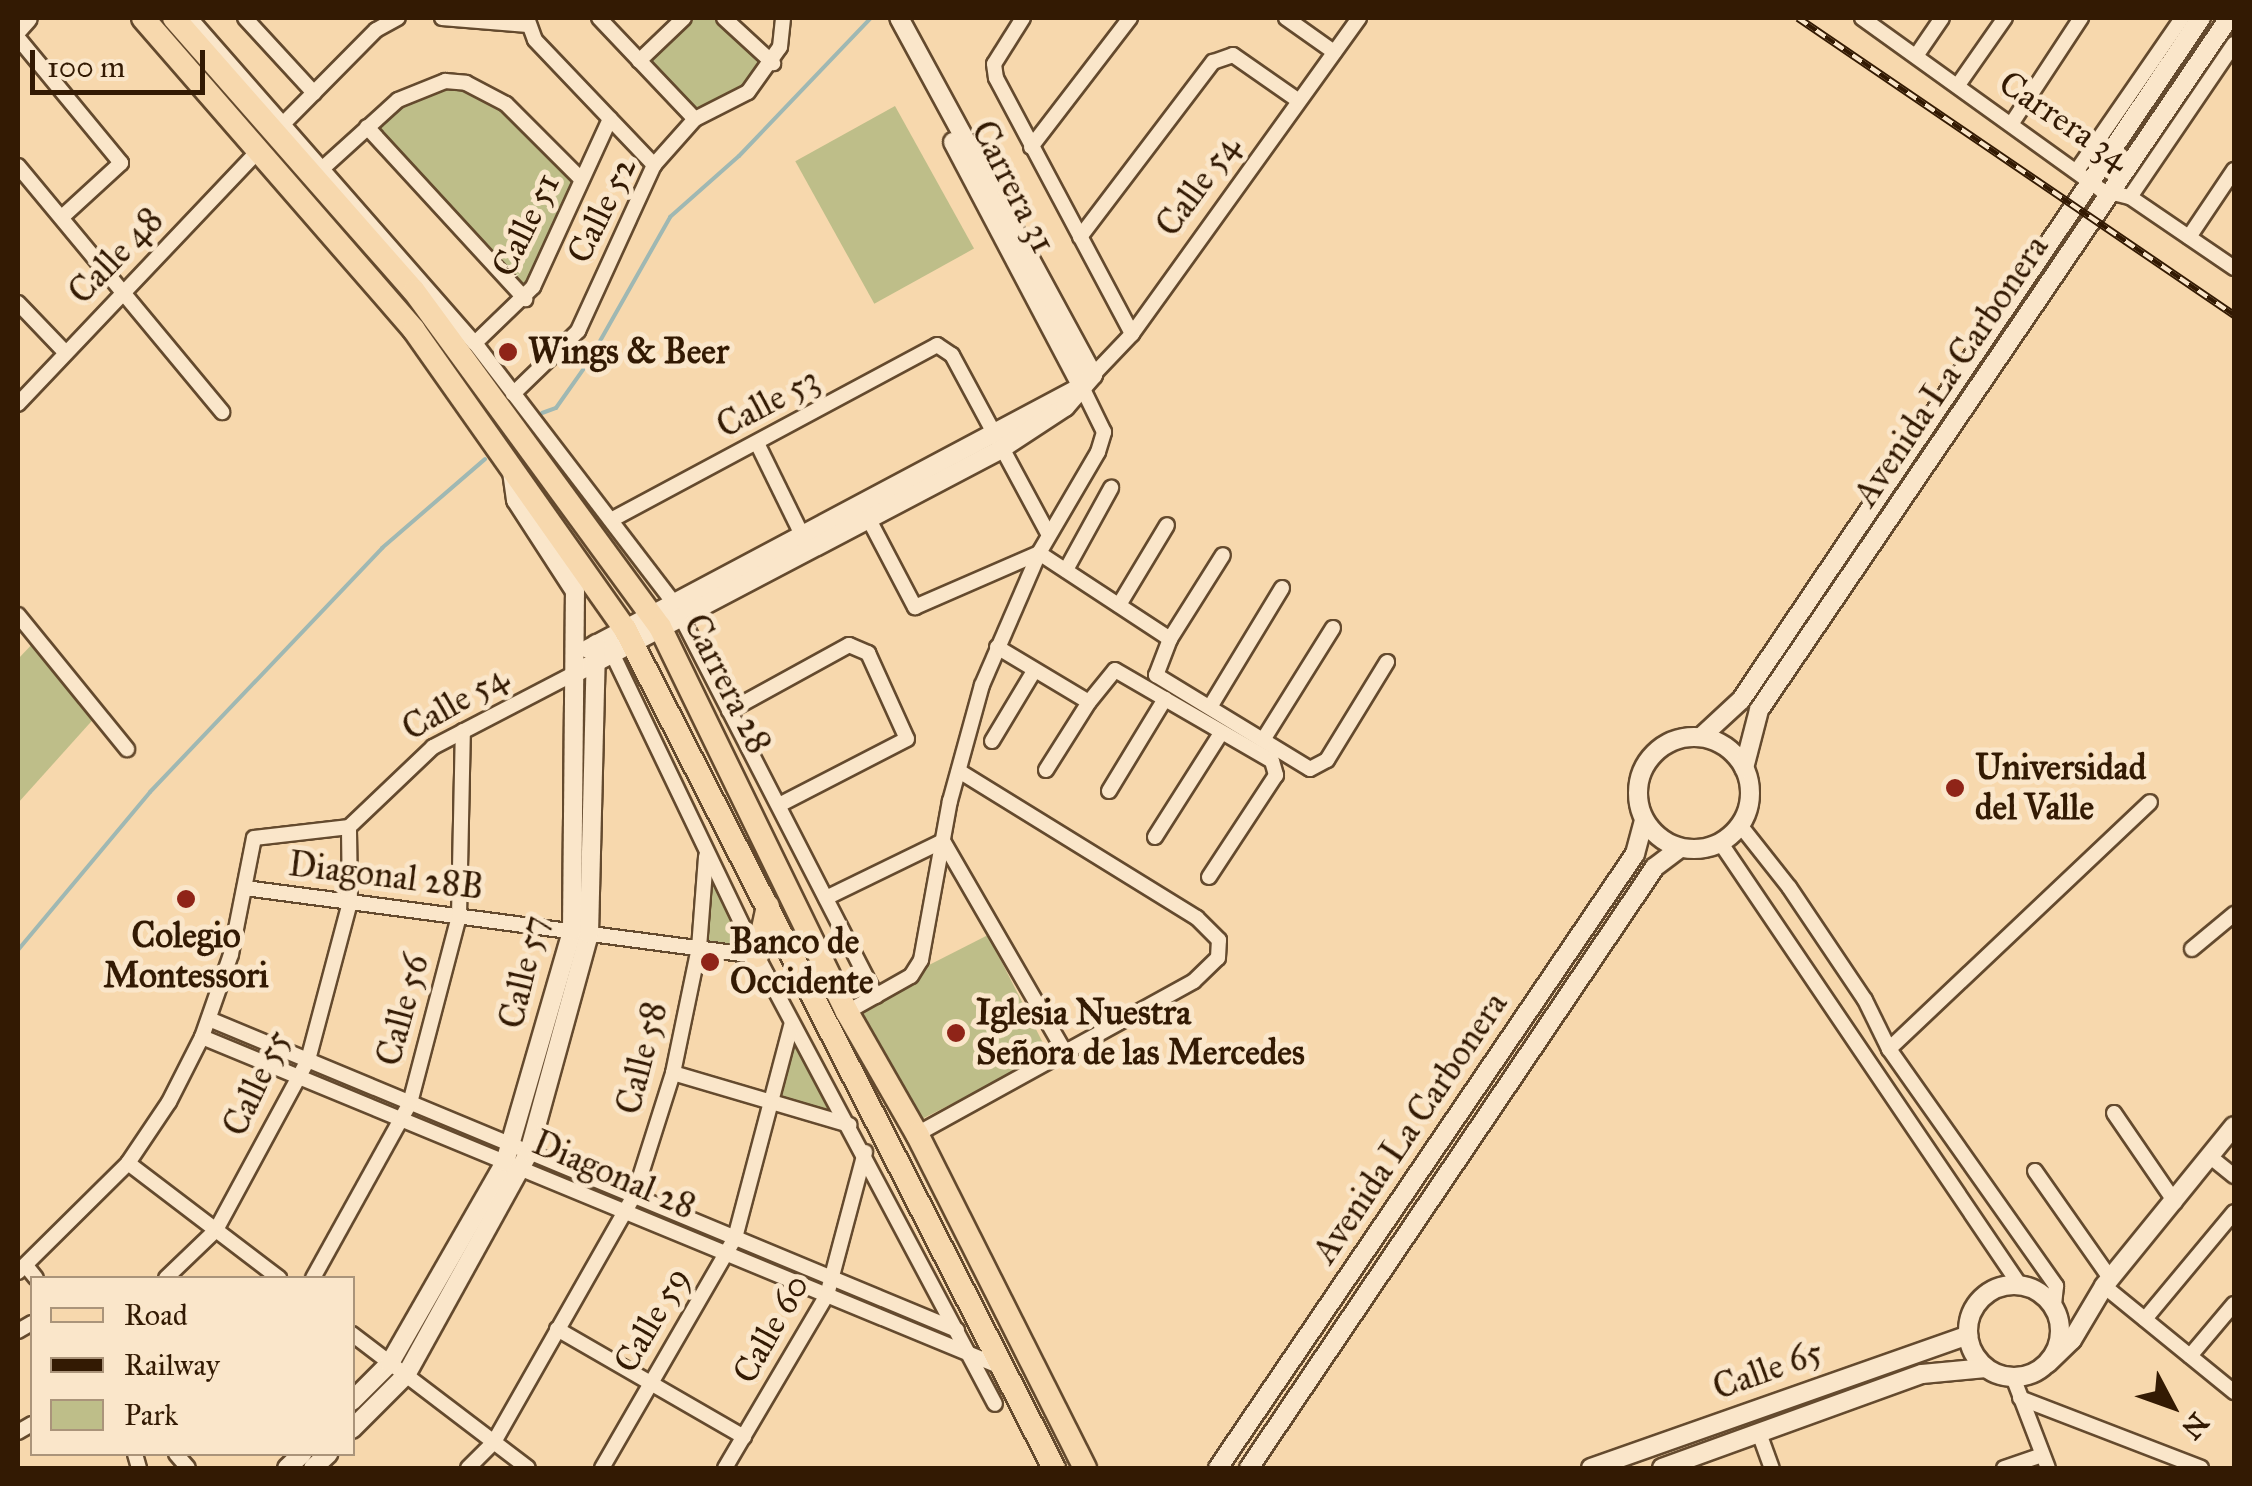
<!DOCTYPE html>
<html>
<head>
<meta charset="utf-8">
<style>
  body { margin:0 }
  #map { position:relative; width:2252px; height:1486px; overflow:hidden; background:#f7d8ad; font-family:"IM FELL Great Primer",serif }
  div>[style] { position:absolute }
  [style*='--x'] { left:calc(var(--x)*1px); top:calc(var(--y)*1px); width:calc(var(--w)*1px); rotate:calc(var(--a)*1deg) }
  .green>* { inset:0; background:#bebe89; transform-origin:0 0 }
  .stream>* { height:4px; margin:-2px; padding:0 2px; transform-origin:2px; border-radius:2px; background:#9fb8b3 }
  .roads { filter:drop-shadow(2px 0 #644a2e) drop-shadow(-2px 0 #644a2e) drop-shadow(0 2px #644a2e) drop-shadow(0 -2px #644a2e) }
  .minor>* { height:14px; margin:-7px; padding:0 7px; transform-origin:7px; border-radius:7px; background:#fae6ca }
  .tertiary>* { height:18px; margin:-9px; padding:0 9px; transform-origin:9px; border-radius:9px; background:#fae6ca }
  .tertiary>.ring { margin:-9px; padding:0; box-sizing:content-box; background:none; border:18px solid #fae6ca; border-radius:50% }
  .secondary>* { height:20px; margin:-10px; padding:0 10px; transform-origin:10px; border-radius:10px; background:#fae6ca }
  .primary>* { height:22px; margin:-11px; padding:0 11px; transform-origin:11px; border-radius:11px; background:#f7d8ad }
  .rail>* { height:8px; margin-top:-4px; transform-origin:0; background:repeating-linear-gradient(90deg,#fae6ca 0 11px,#331a03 0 22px); box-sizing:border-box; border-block:2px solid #331a03 }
  .dots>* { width:28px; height:28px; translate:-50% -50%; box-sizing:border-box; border:5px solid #fae6ca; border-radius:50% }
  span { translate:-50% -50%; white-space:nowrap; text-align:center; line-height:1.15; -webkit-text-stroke:10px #fae6ca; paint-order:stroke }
  .street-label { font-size:35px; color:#331a03 }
  .poi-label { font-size:35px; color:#331a03; font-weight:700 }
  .left { translate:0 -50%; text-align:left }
  .frame { position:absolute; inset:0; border:20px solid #331a03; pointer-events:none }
  .legend { position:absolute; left:30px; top:1276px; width:325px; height:180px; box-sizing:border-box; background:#fae6ca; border:2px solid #aa947a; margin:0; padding:12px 18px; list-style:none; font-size:30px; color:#331a03 }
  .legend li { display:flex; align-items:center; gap:20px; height:50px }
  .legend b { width:50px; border:2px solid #aa947a }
  .north { position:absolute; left:2122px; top:1356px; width:100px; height:100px; -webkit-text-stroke:8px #fae6ca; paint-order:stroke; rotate:131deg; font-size:28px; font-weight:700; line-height:40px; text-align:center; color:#331a03 }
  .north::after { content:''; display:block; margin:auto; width:35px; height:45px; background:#331a03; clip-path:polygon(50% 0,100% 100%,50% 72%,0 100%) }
  .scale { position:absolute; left:30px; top:50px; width:175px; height:45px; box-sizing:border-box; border:5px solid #331a03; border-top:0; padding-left:12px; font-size:30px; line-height:35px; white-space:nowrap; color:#331a03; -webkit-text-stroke:8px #fae6ca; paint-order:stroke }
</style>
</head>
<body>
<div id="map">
  <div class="green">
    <i style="clip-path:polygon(684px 18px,724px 18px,773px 63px,748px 92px,695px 119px,639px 61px)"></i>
    <i style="clip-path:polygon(445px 81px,488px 92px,582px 180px,525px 299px,367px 127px,398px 100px)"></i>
    <i style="left:895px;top:106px;width:163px;height:114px;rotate:61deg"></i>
    <i style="clip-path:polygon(37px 639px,98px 714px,18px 803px,18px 659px)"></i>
    <i style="clip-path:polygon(713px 873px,745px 948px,705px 943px)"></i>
    <i style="left:988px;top:935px;width:134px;height:155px;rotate:63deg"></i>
    <i style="clip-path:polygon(796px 1040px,837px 1114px,781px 1101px)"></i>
  </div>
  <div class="stream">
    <i style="--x:542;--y:413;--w:15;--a:-20"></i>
    <i style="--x:556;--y:408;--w:54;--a:-54.8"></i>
    <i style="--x:587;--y:364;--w:169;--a:-60.5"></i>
    <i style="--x:670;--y:217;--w:92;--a:-41.5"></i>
    <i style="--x:739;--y:156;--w:191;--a:-46.3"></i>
    <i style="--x:18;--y:950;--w:206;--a:-50.1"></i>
    <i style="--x:150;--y:792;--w:337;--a:-46.4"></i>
    <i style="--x:382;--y:548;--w:136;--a:-40.8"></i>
  </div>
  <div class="roads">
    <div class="minor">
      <i style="--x:190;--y:18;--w:432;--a:48.8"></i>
      <i style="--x:475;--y:343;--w:327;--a:52.6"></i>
      <i style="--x:674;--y:603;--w:442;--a:62.8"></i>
      <i style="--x:245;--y:18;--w:102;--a:47.4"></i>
      <i style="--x:442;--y:18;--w:86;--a:4.7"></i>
      <i style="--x:527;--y:18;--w:23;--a:70"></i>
      <i style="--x:535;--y:40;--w:173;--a:46.4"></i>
      <i style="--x:599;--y:18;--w:139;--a:46.5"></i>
      <i style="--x:724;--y:18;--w:67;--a:42.6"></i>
      <i style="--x:1023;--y:18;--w:54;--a:122.2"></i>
      <i style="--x:994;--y:64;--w:14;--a:82"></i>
      <i style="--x:996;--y:78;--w:290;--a:62"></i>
      <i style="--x:1286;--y:18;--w:59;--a:35.3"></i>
      <i style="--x:1862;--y:18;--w:294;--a:35.7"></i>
      <i style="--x:2101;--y:190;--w:30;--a:14"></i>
      <i style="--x:2130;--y:197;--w:126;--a:34.3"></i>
      <i style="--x:18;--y:38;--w:162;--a:50.5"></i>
      <i style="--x:121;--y:163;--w:81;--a:137.5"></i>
      <i style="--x:1916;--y:56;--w:46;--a:-55.6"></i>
      <i style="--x:639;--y:61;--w:62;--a:-43.7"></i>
      <i style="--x:1958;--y:85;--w:82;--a:-55"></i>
      <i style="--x:2012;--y:123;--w:126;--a:-56.7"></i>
      <i style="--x:283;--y:124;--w:132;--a:-45.3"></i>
      <i style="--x:376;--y:30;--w:25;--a:-29"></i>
      <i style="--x:367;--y:127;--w:234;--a:47.4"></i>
      <i style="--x:1031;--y:147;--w:163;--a:-52.5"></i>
      <i style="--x:18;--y:166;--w:320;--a:50.3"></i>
      <i style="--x:323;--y:168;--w:101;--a:-42.2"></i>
      <i style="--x:398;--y:100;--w:51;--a:-22"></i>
      <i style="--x:445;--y:81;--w:21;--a:5"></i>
      <i style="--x:466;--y:83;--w:45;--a:27.7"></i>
      <i style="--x:506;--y:104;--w:107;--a:45"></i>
      <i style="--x:2078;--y:169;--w:183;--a:-55.4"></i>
      <i style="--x:2130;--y:197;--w:185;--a:-55.8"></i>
      <i style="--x:1080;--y:237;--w:220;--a:-52.8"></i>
      <i style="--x:1213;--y:62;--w:21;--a:-19"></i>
      <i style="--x:1233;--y:55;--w:80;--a:34.9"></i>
      <i style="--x:2189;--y:237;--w:81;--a:-56.1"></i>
      <i style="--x:18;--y:303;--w:69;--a:46.2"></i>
      <i style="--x:475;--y:343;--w:81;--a:-44"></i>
      <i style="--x:533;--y:287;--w:185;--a:-65.4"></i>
      <i style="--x:1093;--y:375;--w:57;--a:-46.4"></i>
      <i style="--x:1132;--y:334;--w:389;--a:-54.3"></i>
      <i style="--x:513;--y:394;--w:91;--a:-44.1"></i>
      <i style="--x:578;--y:331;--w:183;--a:-65.4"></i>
      <i style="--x:654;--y:165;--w:62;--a:-48.3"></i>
      <i style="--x:695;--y:119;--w:59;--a:-27"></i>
      <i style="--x:748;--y:92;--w:55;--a:-54.6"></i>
      <i style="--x:780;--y:47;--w:29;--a:-84"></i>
      <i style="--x:18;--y:404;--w:350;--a:-46.5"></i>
      <i style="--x:757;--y:443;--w:109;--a:63.9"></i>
      <i style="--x:864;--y:510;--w:110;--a:62.3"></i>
      <i style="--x:915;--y:607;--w:135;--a:-23.5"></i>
      <i style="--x:1039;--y:553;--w:157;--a:33.3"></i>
      <i style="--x:1170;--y:639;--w:39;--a:111"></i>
      <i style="--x:1156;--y:675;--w:180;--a:31.4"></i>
      <i style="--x:1310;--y:769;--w:19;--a:-28"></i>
      <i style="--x:1327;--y:760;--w:115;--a:-58.5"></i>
      <i style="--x:611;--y:520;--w:370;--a:-28.2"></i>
      <i style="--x:937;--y:345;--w:18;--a:34"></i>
      <i style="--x:952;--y:355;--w:204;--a:61.7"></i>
      <i style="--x:1066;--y:570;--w:94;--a:-61.2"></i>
      <i style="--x:1119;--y:605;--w:93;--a:-59"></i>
      <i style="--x:18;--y:615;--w:173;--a:50.9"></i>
      <i style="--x:1170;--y:639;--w:99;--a:-57.8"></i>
      <i style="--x:997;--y:647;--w:107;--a:30.9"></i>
      <i style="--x:1089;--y:702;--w:41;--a:-50.9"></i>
      <i style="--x:1115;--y:670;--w:181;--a:30.1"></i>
      <i style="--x:1272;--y:761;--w:15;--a:74"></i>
      <i style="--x:1276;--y:775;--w:122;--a:123.3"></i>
      <i style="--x:612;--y:653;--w:336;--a:64.4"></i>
      <i style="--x:757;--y:956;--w:507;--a:62.02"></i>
      <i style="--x:1210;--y:707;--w:139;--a:-58.8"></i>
      <i style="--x:729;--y:711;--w:137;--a:-28.8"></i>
      <i style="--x:849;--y:645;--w:21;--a:23"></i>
      <i style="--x:868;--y:653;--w:94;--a:65.6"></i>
      <i style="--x:907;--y:739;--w:144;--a:152.7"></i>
      <i style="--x:1263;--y:740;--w:132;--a:-58"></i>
      <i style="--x:992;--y:741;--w:82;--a:-59"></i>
      <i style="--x:1046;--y:770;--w:80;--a:-57.7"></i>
      <i style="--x:1109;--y:791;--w:108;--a:-58.7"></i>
      <i style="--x:1740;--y:825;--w:79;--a:51.7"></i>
      <i style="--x:1789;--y:887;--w:136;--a:56.1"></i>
      <i style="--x:1865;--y:1000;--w:55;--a:63.9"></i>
      <i style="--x:1889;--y:1049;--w:290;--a:54.8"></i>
      <i style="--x:2056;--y:1286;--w:20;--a:96"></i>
      <i style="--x:1155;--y:837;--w:123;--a:-57.6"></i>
      <i style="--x:1720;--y:842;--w:534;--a:55.92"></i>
      <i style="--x:245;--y:888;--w:516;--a:7.57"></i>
      <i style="--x:826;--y:898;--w:130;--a:-26"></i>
      <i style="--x:943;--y:841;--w:244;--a:60"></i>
      <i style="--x:2192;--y:949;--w:55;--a:-39.8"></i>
      <i style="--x:847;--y:1012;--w:73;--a:-29.4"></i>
      <i style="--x:911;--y:976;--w:19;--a:-58"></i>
      <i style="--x:921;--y:960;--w:162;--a:-79.7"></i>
      <i style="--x:950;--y:801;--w:120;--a:-74.6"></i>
      <i style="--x:982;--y:685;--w:144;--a:-66.6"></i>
      <i style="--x:1039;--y:553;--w:117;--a:-59.7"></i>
      <i style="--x:1098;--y:452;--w:21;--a:-73"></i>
      <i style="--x:1104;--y:432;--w:50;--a:-116.1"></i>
      <i style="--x:209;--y:1019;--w:810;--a:22.58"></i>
      <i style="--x:202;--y:1037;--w:864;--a:22.44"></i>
      <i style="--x:1889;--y:1049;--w:359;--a:-43.4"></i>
      <i style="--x:673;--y:1073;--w:184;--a:16.4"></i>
      <i style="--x:2114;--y:1113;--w:108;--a:55.6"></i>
      <i style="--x:917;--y:1134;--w:316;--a:-28.9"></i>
      <i style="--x:1194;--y:981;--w:33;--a:-44"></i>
      <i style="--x:1218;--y:958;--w:18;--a:-87"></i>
      <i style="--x:1219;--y:940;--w:31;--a:-135"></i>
      <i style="--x:1197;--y:918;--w:280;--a:-148.3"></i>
      <i style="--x:2213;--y:1159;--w:27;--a:39"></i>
      <i style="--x:128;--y:1163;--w:190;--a:37.3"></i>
      <i style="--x:2035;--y:1171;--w:131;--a:55"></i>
      <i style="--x:27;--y:1267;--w:14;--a:51"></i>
      <i style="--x:18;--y:1272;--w:155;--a:-44.7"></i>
      <i style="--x:128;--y:1163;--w:73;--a:-56.1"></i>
      <i style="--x:169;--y:1102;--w:73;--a:-63.1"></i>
      <i style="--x:202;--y:1037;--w:88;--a:-70.7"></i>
      <i style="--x:231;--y:954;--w:118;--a:-78.8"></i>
      <i style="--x:254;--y:838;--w:96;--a:-6.6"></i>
      <i style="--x:349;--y:827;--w:116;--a:-43.6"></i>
      <i style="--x:433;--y:747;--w:162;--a:-27.5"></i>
      <i style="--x:166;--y:1278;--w:69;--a:-43.8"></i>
      <i style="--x:216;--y:1230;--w:193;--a:-61.6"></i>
      <i style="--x:308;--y:1060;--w:163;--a:-75.1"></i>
      <i style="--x:350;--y:902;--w:75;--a:-90.8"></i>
      <i style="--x:313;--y:1278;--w:200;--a:-61"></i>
      <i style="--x:410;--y:1103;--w:193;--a:-75.3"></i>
      <i style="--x:459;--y:916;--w:185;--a:-88.8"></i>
      <i style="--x:2104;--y:1286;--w:168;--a:39.2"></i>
      <i style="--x:2145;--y:1319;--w:139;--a:-50.2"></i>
      <i style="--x:557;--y:1329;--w:216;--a:30"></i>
      <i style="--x:18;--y:1331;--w:16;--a:-30"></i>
      <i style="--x:352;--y:1334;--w:221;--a:37.3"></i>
      <i style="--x:2190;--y:1356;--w:68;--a:-49.8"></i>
      <i style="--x:2013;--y:1377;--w:97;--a:69"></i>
      <i style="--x:2020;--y:1398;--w:194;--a:21.1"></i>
      <i style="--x:18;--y:1432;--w:16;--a:-30"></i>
      <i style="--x:1759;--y:1433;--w:37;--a:70"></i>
      <i style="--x:135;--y:1454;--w:15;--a:74"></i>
      <i style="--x:176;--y:1454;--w:18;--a:49"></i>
      <i style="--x:468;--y:1468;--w:37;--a:-45"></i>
      <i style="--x:494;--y:1442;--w:283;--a:-60.4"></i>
      <i style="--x:634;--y:1196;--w:129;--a:-72.4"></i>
      <i style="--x:673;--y:1073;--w:128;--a:-78.3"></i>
      <i style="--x:699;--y:948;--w:92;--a:-85.6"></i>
      <i style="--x:602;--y:1468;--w:266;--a:-60"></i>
      <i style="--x:735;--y:1238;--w:222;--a:-75.2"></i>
      <i style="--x:725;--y:1468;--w:201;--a:-59.5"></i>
      <i style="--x:827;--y:1295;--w:148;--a:-75.1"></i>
      <i style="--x:2004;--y:1468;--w:40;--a:-18.9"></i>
    </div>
    <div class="tertiary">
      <i style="--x:953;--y:142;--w:277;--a:62.2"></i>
      <i style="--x:588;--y:649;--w:554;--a:-28"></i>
      <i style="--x:577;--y:672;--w:479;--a:-27.7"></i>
      <i style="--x:1001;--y:449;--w:77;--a:-33.3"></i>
      <i style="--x:1065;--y:407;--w:43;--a:-48.8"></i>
      <i style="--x:1093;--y:375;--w:406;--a:-118.5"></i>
      <i style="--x:1701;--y:737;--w:54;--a:-42.8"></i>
      <i style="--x:1741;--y:700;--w:823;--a:-56"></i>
      <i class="ring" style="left:1638px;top:737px;width:94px;height:94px"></i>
      <i style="--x:1744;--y:768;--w:60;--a:-75.5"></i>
      <i style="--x:1759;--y:710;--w:837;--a:-55.82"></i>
      <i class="ring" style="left:1968px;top:1285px;width:74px;height:74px"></i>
      <i style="--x:2048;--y:1363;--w:33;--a:-44"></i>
      <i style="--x:2072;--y:1340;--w:63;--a:-59.3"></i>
      <i style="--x:2104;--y:1286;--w:206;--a:-50.9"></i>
      <i style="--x:352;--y:1401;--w:54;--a:-45"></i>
      <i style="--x:390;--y:1363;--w:232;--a:-60.2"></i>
      <i style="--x:505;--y:1162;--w:241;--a:-73.8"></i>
      <i style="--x:572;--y:931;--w:340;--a:-89.5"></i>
      <i style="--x:575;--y:591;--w:108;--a:-123"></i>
      <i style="--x:516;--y:500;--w:30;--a:-98"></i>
      <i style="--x:352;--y:1429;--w:76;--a:-45"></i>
      <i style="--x:406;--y:1375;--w:255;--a:-61.1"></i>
      <i style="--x:529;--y:1152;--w:226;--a:-74.6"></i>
      <i style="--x:589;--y:934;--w:290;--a:-88.6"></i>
      <i style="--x:287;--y:1468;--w:21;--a:-43"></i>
      <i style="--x:313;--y:1468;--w:21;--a:-43"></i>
      <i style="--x:1218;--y:1468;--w:742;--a:-55.82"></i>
      <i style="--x:1635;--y:854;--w:35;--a:-75"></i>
      <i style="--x:1249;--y:1468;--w:725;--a:-55.96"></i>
      <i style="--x:1655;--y:867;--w:31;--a:-37"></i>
      <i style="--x:1591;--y:1468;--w:400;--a:-19.4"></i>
      <i style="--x:1662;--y:1468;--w:276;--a:-19.9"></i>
      <i style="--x:1922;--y:1374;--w:64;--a:-5.4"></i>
    </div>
    <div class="secondary">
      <i style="--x:18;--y:28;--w:13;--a:-48"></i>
    </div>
    <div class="primary">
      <i style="--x:143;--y:18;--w:413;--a:49"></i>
      <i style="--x:414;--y:330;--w:366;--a:54.8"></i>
      <i style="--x:625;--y:629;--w:942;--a:62.92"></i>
      <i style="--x:174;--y:18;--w:363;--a:48.7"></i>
      <i style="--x:414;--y:291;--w:416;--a:53.8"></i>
      <i style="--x:660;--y:627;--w:428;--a:64.1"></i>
      <i style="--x:847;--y:1012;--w:141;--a:60.2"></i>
      <i style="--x:917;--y:1134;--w:374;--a:63.3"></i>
      <i style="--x:757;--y:956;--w:51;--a:-77.6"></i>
    </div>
  </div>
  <div class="rail">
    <i style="--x:1798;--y:18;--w:528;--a:34.26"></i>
  </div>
  <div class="dots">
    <i style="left:508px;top:352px;background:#8f2418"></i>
    <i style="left:1955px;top:788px;background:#8f2418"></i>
    <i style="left:186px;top:899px;background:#8f2418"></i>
    <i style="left:710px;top:962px;background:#8f2418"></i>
    <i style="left:956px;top:1033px;background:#8f2418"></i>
  </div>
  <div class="street-label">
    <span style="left:2064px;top:121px;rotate:34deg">Carrera 34</span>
    <span style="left:1198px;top:186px;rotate:-54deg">Calle 54</span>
    <span style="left:1013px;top:187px;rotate:63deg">Carrera 31</span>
    <span style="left:602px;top:210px;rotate:-64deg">Calle 52</span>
    <span style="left:526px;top:225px;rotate:-64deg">Calle 51</span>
    <span style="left:116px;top:256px;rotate:-46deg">Calle 48</span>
    <span style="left:1951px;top:371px;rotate:-56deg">Avenida La Carbonera</span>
    <span style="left:768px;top:403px;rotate:-28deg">Calle 53</span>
    <span style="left:727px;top:684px;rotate:63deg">Carrera 28</span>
    <span style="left:455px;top:703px;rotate:-30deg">Calle 54</span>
    <span style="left:386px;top:876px;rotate:7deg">Diagonal 28B</span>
    <span style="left:524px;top:972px;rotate:-77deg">Calle 57</span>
    <span style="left:403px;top:1010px;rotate:-75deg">Calle 56</span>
    <span style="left:642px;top:1058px;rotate:-76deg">Calle 58</span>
    <span style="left:257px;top:1083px;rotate:-65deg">Calle 55</span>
    <span style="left:1410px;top:1128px;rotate:-56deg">Avenida La Carbonera</span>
    <span style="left:614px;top:1175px;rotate:23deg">Diagonal 28</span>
    <span style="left:652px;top:1320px;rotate:-60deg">Calle 59</span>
    <span style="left:771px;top:1329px;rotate:-61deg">Calle 60</span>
    <span style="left:1768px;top:1370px;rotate:-20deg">Calle 65</span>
  </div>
  <div class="poi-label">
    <span class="left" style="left:528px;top:352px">Wings &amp; Beer</span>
    <span class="left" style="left:1975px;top:788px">Universidad<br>del Valle</span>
    <span style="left:186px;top:956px">Colegio<br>Montessori</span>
    <span class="left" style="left:730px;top:962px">Banco de<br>Occidente</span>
    <span class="left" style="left:976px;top:1033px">Iglesia Nuestra<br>Señora de las Mercedes</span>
  </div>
  <div class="frame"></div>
  <ul class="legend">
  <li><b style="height:12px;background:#f7d8ad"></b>Road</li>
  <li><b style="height:12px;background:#331a03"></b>Railway</li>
  <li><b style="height:28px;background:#bebe89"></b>Park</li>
  </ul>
  <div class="north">N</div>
  <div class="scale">100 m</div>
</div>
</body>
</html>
